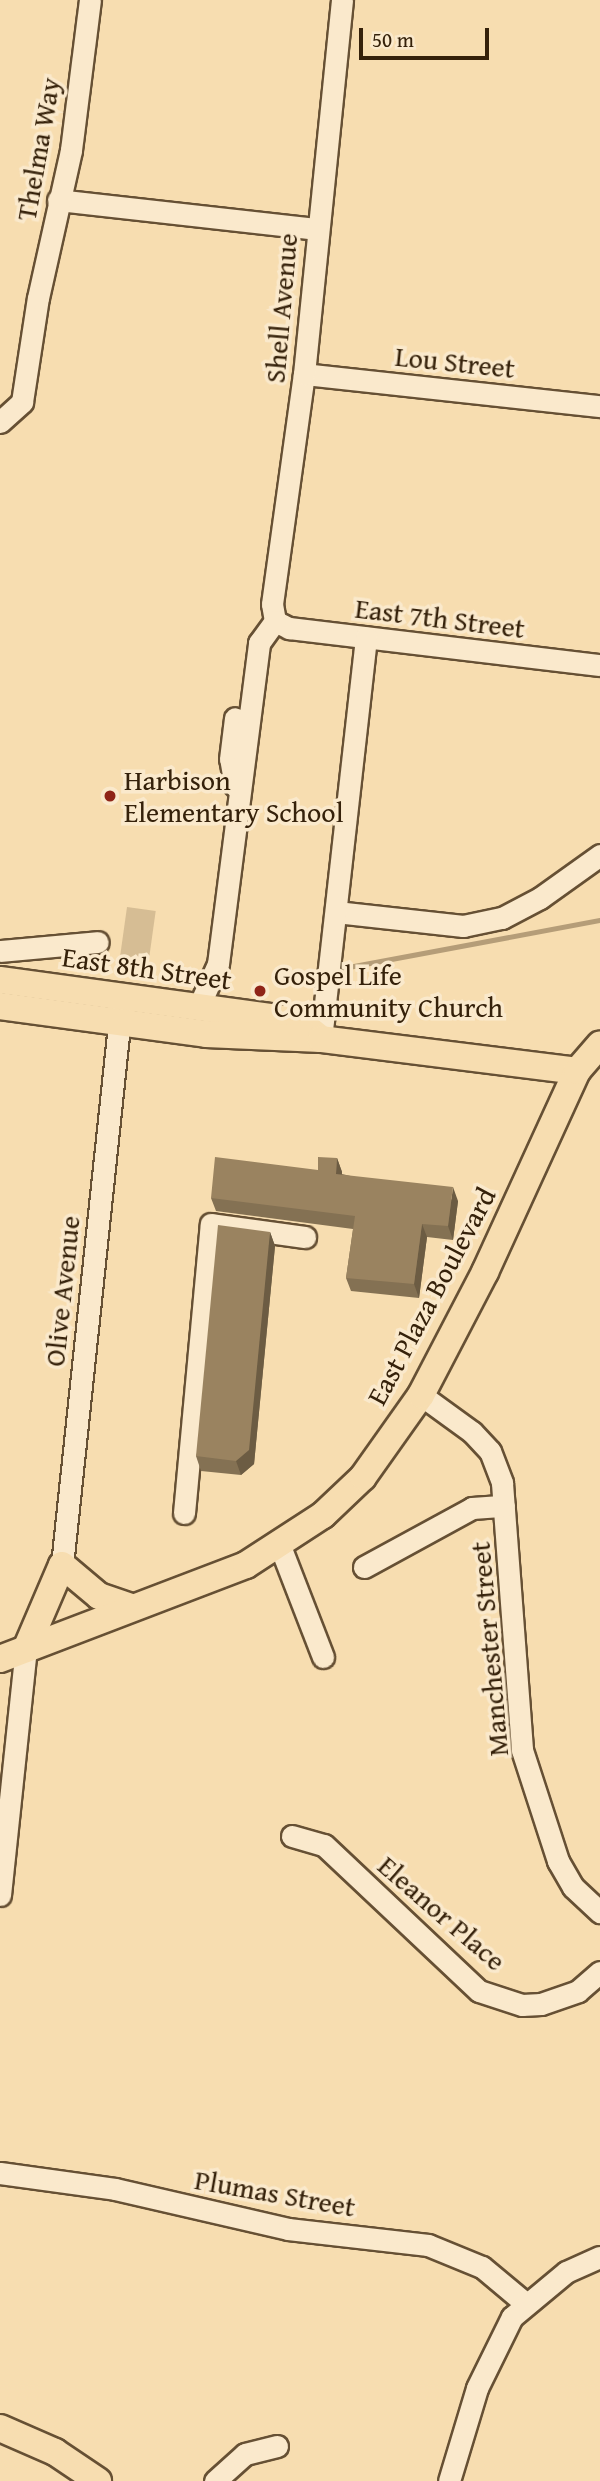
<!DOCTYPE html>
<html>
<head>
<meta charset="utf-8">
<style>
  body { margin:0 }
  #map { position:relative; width:600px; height:2481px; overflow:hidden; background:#f7ddb0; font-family:"Gentium Book Plus",serif }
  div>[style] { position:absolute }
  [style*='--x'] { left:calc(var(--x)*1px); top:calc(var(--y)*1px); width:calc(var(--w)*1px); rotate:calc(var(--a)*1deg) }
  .green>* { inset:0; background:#d6bd94; transform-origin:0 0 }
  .stream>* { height:5px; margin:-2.5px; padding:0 2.5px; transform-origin:2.5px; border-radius:2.5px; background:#b59d78 }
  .roads { filter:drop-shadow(2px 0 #665034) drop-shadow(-2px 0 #665034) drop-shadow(0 2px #665034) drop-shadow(0 -2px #665034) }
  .minor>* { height:21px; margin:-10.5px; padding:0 10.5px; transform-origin:10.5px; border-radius:10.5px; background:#fae9cc }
  .major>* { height:26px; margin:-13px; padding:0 13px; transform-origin:13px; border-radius:13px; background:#f7ddb0 }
  .wall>* { inset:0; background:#847153 }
  .shaded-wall>* { inset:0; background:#6c5c43 }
  .building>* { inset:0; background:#9a8360 }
  .dots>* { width:19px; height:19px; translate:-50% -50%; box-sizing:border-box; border:4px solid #fae9cc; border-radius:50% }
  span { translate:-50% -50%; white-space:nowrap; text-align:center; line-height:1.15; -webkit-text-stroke:7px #fae9cc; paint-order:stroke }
  .street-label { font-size:28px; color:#35210a }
  .poi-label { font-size:28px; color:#35210a }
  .left { translate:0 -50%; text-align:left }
  .scale { position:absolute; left:359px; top:28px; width:130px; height:32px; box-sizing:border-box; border:4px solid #35210a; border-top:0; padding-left:9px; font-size:21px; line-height:24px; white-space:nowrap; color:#35210a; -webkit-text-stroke:5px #fae9cc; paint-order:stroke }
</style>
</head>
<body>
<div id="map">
  <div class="green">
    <i style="left:127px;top:907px;width:29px;height:57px;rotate:8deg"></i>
  </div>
  <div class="stream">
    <i style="--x:343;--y:968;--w:261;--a:-10.6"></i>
  </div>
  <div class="roads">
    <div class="minor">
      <i style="--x:58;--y:200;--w:260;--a:6.4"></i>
      <i style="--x:304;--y:374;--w:298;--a:6.2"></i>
      <i style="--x:0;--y:422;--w:30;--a:-42"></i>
      <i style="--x:22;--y:402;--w:105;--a:-81.3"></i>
      <i style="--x:38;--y:298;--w:152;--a:-77.4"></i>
      <i style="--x:71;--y:150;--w:151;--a:-82.8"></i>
      <i style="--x:275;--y:621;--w:17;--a:-100"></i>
      <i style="--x:272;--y:604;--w:232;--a:-82.1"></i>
      <i style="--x:304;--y:374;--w:376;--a:-84.2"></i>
      <i style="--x:275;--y:621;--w:16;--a:27"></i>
      <i style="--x:289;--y:628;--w:313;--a:6.8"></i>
      <i style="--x:235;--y:786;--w:27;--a:-100"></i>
      <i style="--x:230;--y:759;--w:41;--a:-83"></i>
      <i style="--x:336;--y:912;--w:128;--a:6.3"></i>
      <i style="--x:463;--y:926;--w:40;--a:-12"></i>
      <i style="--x:502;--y:918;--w:43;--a:-27.8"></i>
      <i style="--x:540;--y:898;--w:74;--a:-35.6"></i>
      <i style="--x:0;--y:951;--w:98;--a:-5.2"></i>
      <i style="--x:198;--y:1008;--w:48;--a:-65.6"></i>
      <i style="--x:218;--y:964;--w:324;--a:-82.7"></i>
      <i style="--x:259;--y:643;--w:27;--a:-54"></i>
      <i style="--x:321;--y:1039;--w:404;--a:-83.6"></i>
      <i style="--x:421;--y:1395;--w:63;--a:36"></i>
      <i style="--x:472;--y:1432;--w:26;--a:47"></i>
      <i style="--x:490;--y:1451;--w:34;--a:69"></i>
      <i style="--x:502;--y:1483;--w:268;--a:85.7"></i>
      <i style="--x:522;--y:1750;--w:117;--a:72"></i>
      <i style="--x:558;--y:1861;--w:30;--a:60"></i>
      <i style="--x:573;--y:1887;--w:37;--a:43"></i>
      <i style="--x:184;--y:1513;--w:290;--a:-84.7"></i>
      <i style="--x:211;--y:1224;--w:95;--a:7.9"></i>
      <i style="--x:280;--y:1546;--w:119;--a:68.8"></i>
      <i style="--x:62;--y:1565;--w:562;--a:-83.97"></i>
      <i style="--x:364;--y:1567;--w:123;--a:-28.6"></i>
      <i style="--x:472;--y:1508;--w:32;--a:-4"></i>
      <i style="--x:292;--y:1836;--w:33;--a:16"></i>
      <i style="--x:324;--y:1845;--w:213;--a:43.3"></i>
      <i style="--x:479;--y:1991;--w:45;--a:18"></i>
      <i style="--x:522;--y:2005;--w:19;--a:-3"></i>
      <i style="--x:541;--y:2004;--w:39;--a:-19"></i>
      <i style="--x:578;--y:1991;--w:29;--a:-41"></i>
      <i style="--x:0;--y:1895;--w:247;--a:-84"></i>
      <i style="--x:0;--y:2173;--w:116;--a:7.9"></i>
      <i style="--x:115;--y:2189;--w:178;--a:13"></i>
      <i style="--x:288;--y:2229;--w:141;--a:6.5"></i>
      <i style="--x:428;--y:2245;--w:58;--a:22.2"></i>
      <i style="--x:482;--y:2267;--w:56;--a:39.9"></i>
      <i style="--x:215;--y:2481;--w:40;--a:-42"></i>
      <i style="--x:245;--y:2454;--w:33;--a:-14"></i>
      <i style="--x:449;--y:2481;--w:97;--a:-73.2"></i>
      <i style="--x:477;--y:2388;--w:79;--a:-63.8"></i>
      <i style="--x:512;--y:2317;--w:70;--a:-39.8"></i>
      <i style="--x:566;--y:2272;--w:37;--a:-24"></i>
    </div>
    <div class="major">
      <i style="--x:0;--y:980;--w:302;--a:7.8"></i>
      <i style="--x:299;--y:1021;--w:28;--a:39"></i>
      <i style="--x:0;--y:1006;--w:208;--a:7.7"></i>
      <i style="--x:206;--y:1034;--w:115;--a:2.5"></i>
      <i style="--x:321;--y:1039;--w:258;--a:7.1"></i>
      <i style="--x:26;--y:1649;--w:91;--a:-66.8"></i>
      <i style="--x:62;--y:1565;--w:48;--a:40"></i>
      <i style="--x:99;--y:1596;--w:34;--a:19"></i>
      <i style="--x:0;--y:1659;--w:263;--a:-20.9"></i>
      <i style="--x:246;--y:1565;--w:92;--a:-33"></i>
      <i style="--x:323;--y:1515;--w:55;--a:-43.5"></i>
      <i style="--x:363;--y:1477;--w:100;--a:-54.7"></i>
      <i style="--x:421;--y:1395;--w:139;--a:-62.5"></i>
      <i style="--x:485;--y:1272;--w:221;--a:-65.4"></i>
      <i style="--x:577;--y:1071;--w:35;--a:-49"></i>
      <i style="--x:0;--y:2428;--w:60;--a:23.6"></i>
      <i style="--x:55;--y:2452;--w:52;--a:34"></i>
    </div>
  </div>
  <div class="wall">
    <i style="clip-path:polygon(337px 1158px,342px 1172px,342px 1174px,458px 1201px,453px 1240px,427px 1237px,419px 1298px,351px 1291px,346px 1278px,353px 1229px,216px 1211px,211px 1198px,318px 1170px)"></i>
    <i style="clip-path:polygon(270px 1232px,275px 1246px,254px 1464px,241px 1475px,201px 1471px,196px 1456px)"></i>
  </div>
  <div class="shaded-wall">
    <i style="clip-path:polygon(337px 1158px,342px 1172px,341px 1187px,336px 1174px)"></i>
    <i style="clip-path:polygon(453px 1187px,458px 1201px,453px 1240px,448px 1226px)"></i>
    <i style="clip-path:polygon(422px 1224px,427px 1237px,419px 1298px,414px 1284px)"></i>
    <i style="clip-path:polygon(270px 1232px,275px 1246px,254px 1464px,241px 1475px,236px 1461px)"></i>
  </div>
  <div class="building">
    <i style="clip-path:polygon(215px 1157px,318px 1170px,318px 1157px,337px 1158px,336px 1174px,453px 1187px,448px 1226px,422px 1224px,414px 1284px,346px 1278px,355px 1216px,211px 1198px)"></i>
    <i style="clip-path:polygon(218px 1225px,270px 1232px,249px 1450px,236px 1461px,196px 1456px)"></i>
  </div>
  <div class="dots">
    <i style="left:110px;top:796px;background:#8f2418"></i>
    <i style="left:260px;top:991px;background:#8f2418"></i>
  </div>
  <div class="street-label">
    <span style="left:38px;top:149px;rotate:-80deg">Thelma Way</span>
    <span style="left:281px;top:308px;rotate:-85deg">Shell Avenue</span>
    <span style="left:455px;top:362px;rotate:6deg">Lou Street</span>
    <span style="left:440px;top:618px;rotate:7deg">East 7th Street</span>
    <span style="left:147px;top:968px;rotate:8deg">East 8th Street</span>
    <span style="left:62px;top:1291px;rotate:-84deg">Olive Avenue</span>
    <span style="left:431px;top:1296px;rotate:-62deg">East Plaza Boulevard</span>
    <span style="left:489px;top:1649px;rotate:-95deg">Manchester Street</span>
    <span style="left:442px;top:1913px;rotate:41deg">Eleanor Place</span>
    <span style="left:275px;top:2193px;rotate:10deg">Plumas Street</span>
  </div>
  <div class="poi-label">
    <span class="left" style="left:124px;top:796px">Harbison<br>Elementary School</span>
    <span class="left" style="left:274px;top:991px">Gospel Life<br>Community Church</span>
  </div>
  <div class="scale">50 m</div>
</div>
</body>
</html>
